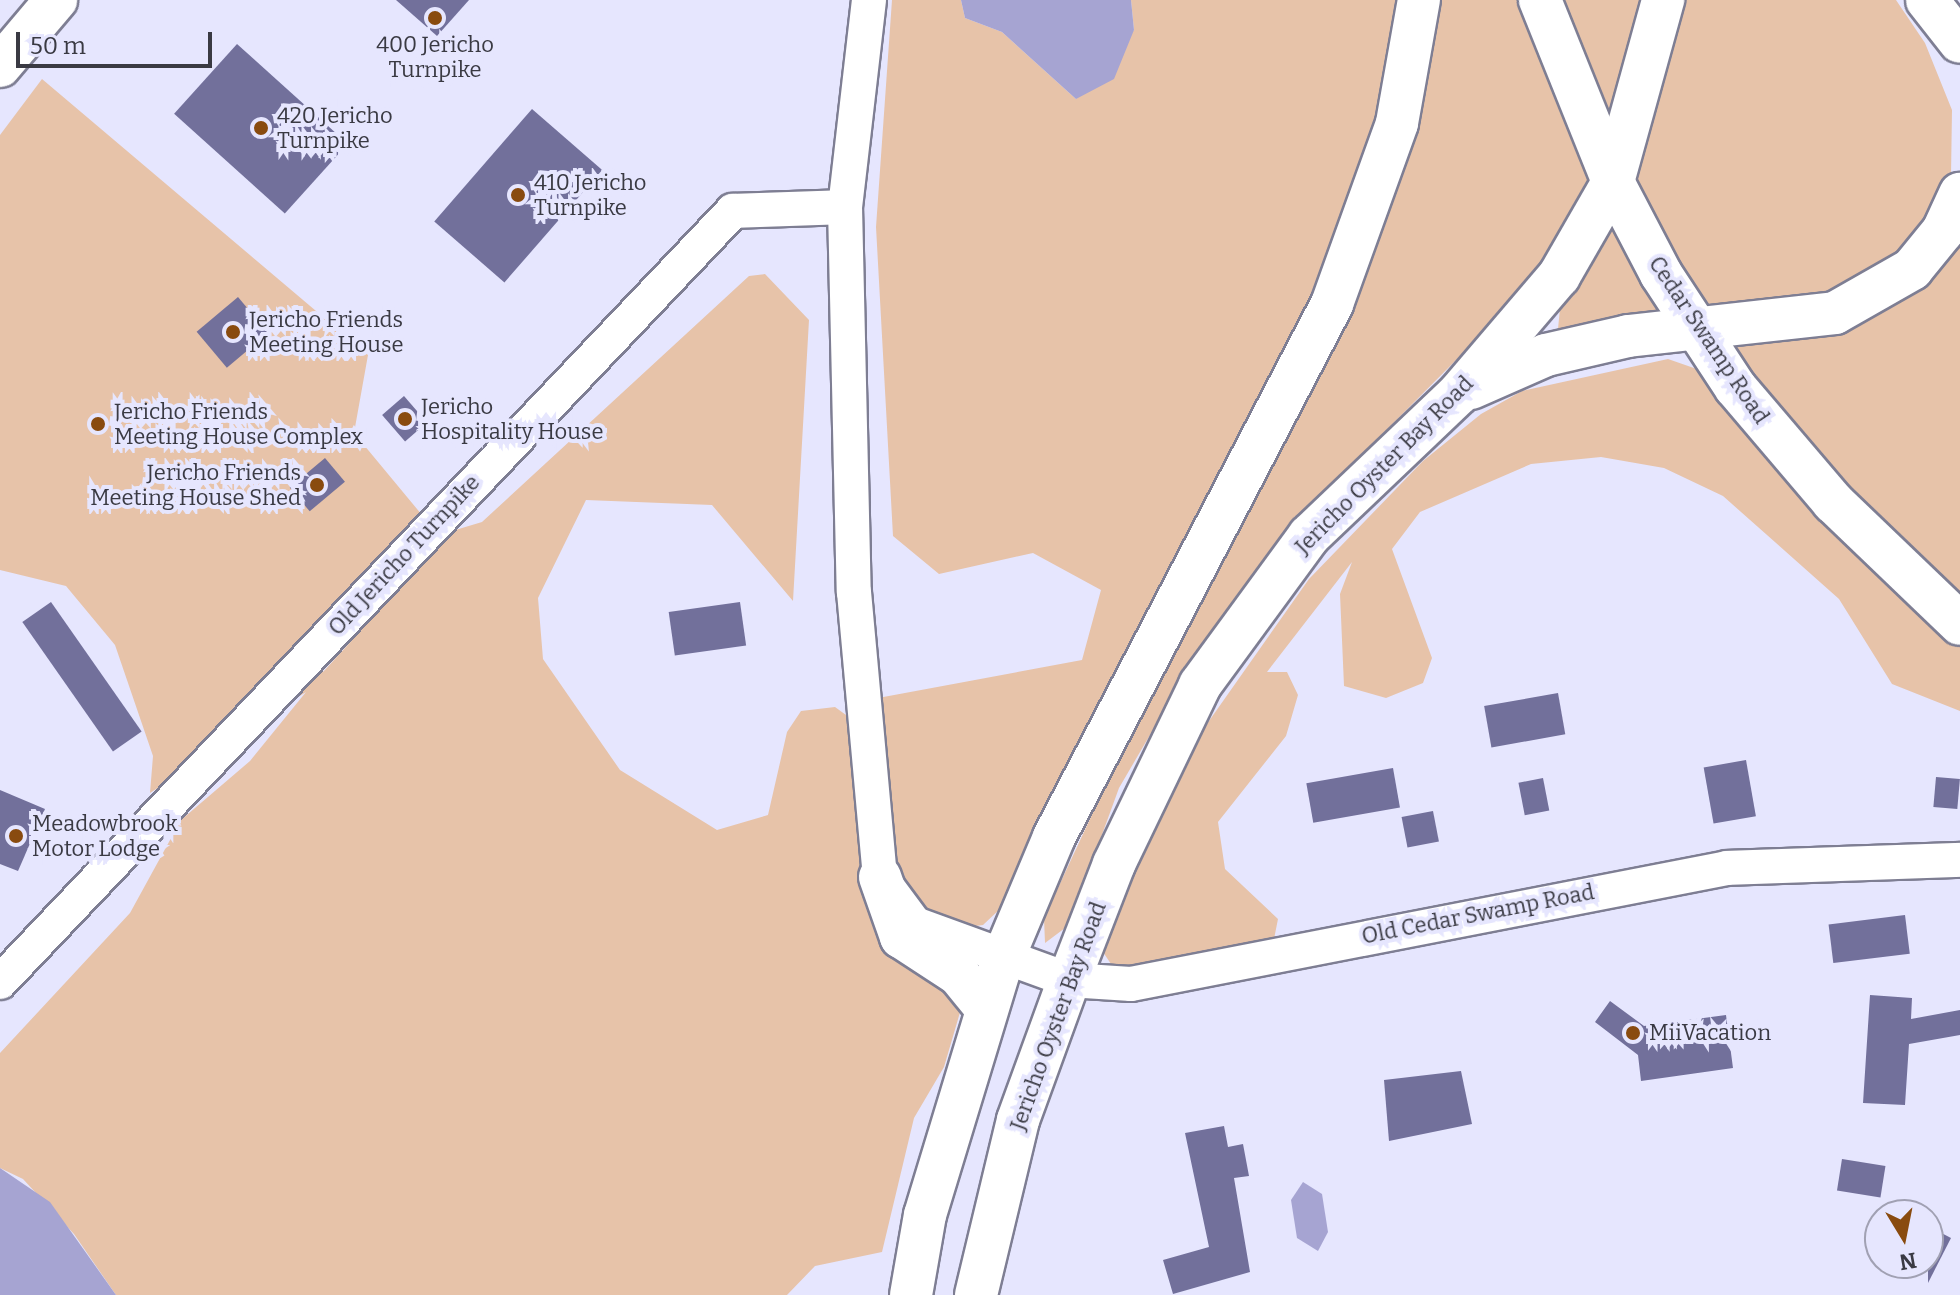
<!DOCTYPE html>
<html>
<head>
<meta charset="utf-8">
<style>
  body { margin:0 }
  #map { position:relative; width:1960px; height:1295px; overflow:hidden; background:#e6e6fe; font-family:Bitter,serif }
  div>[style] { position:absolute }
  [style*='--x'] { left:calc(var(--x)*1px); top:calc(var(--y)*1px); width:calc(var(--w)*1px); rotate:calc(var(--a)*1deg) }
  .green>* { inset:0; background:#e7c3a9 }
  .water>* { inset:0; background:#a6a4d2 }
  .building>* { inset:0; background:#72709b; transform-origin:0 0 }
  .roads { filter:drop-shadow(2px 0 #7e7e93) drop-shadow(-2px 0 #7e7e93) drop-shadow(0 2px #7e7e93) drop-shadow(0 -2px #7e7e93) }
  .minor>* { height:34px; margin:-17px; padding:0 17px; transform-origin:17px; border-radius:17px; background:#fff }
  .major>* { height:42px; margin:-21px; padding:0 21px; transform-origin:21px; border-radius:21px; background:#fff }
  .dots>* { width:22px; height:22px; translate:-50% -50%; box-sizing:border-box; border:4px solid #e6e6fe; border-radius:50% }
  span { translate:-50% -50%; white-space:nowrap; text-align:center; line-height:1.15; -webkit-text-stroke:8px #e6e6fe; paint-order:stroke }
  .poi-label { font-size:22px; color:#3a3a43 }
  .left { translate:0 -50%; text-align:left }
  .right { translate:-100% -50%; text-align:right }
  .street-label { font-size:22px; color:#3a3a43 }
  .north { position:absolute; left:1864px; top:1199px; width:80px; height:80px; box-sizing:border-box; background:#e6e6fe; border:2px solid #a1a1b3; border-radius:50%; rotate:170deg; font-size:22px; font-weight:700; line-height:32px; text-align:center; color:#3a3a43 }
  .north::after { content:''; display:block; margin:auto; width:28px; height:36px; background:#894b0f; clip-path:polygon(50% 0,100% 100%,50% 72%,0 100%) }
  .scale { position:absolute; left:16px; top:32px; width:196px; height:36px; box-sizing:border-box; border:4px solid #3a3a43; border-top:0; padding-left:10px; font-size:24px; line-height:28px; white-space:nowrap; color:#3a3a43; -webkit-text-stroke:6px #e6e6fe; paint-order:stroke }
</style>
</head>
<body>
<div id="map">
  <div class="green">
    <i style="clip-path:polygon(892px 0,961px 0,965px 18px,1002px 32px,1076px 99px,1134px 30px,1131px 0,1401px 0,1397px 48px,1317px 308px,1001px 908px,983px 925px,952px 929px,923px 919px,892px 870px,878px 698px,1082px 660px,1101px 590px,1033px 553px,939px 574px,893px 536px,876px 227px)"></i>
    <i style="clip-path:polygon(1435px 0,1526px 0,1597px 179px,1541px 265px,1480px 336px,1281px 536px,1199px 651px,1119px 788px,1069px 925px,1045px 943px,1044px 918px,1175px 636px,1328px 351px,1384px 228px,1422px 84px)"></i>
    <i style="clip-path:polygon(1557px 0,1645px 0,1618px 124px,1605px 122px)"></i>
    <i style="clip-path:polygon(1679px 0,1896px 0,1925px 43px,1952px 110px,1951px 176px,1921px 239px,1821px 302px,1703px 313px,1629px 177px,1673px 51px)"></i>
    <i style="clip-path:polygon(42px 79px,368px 355px,354px 433px,422px 515px,325px 651px,323px 672px,452px 531px,482px 522px,749px 276px,765px 274px,809px 320px,793px 601px,712px 505px,586px 500px,538px 598px,543px 659px,620px 770px,717px 830px,768px 815px,787px 732px,801px 711px,835px 707px,846px 715px,864px 867px,949px 978px,961px 1009px,944px 1067px,914px 1118px,882px 1252px,815px 1266px,787px 1295px,116px 1295px,74px 1234px,23px 1179px,0 1168px,0 1053px,130px 913px,181px 820px,250px 761px,306px 692px,150px 793px,153px 756px,115px 645px,66px 586px,0 570px,0 135px)"></i>
    <i style="clip-path:polygon(1606px 217px,1668px 310px,1558px 329px,1562px 288px)"></i>
    <i style="clip-path:polygon(1960px 236px,1960px 596px,1805px 442px,1726px 345px,1821px 334px,1896px 305px)"></i>
    <i style="clip-path:polygon(1668px 359px,1714px 375px,1960px 633px,1960px 711px,1892px 684px,1839px 599px,1723px 496px,1664px 468px,1601px 457px,1531px 464px,1420px 512px,1392px 549px,1432px 658px,1423px 683px,1386px 698px,1344px 686px,1340px 594px,1352px 562px,1267px 672px,1287px 672px,1298px 695px,1286px 736px,1218px 822px,1225px 869px,1278px 919px,1273px 944px,1115px 970px,1099px 946px,1178px 765px,1309px 579px,1423px 461px,1481px 414px,1522px 391px)"></i>
  </div>
  <div class="water">
    <i style="clip-path:polygon(961px 0,1131px 0,1134px 30px,1114px 79px,1076px 99px,1002px 32px,965px 18px)"></i>
    <i style="clip-path:polygon(0 1168px,50px 1202px,116px 1295px,0 1295px)"></i>
    <i style="clip-path:polygon(1303px 1182px,1322px 1194px,1328px 1232px,1318px 1251px,1297px 1238px,1291px 1200px)"></i>
  </div>
  <div class="building">
    <i style="clip-path:polygon(396px 0,469px 0,437px 36px)"></i>
    <i style="left:237px;top:44px;width:149px;height:94px;rotate:42deg"></i>
    <i style="left:532px;top:109px;width:93px;height:149px;rotate:41deg"></i>
    <i style="left:238px;top:297px;width:47px;height:54px;rotate:50deg"></i>
    <i style="left:404px;top:396px;width:35px;height:29px;rotate:49deg"></i>
    <i style="left:325px;top:458px;width:31px;height:46px;rotate:50deg"></i>
    <i style="left:51px;top:602px;width:158px;height:35px;rotate:55deg"></i>
    <i style="left:740px;top:602px;width:44px;height:72px;rotate:82deg"></i>
    <i style="left:1558px;top:693px;width:42px;height:75px;rotate:80deg"></i>
    <i style="left:1746px;top:760px;width:57px;height:43px;rotate:80deg"></i>
    <i style="left:1393px;top:768px;width:40px;height:88px;rotate:80deg"></i>
    <i style="left:1936px;top:777px;width:24px;height:30px;rotate:5deg"></i>
    <i style="left:1543px;top:778px;width:33px;height:25px;rotate:79deg"></i>
    <i style="clip-path:polygon(0 790px,45px 809px,18px 871px,0 864px)"></i>
    <i style="left:1433px;top:811px;width:31px;height:32px;rotate:79deg"></i>
    <i style="left:1905px;top:915px;width:39px;height:77px;rotate:83deg"></i>
    <i style="clip-path:polygon(1870px 995px,1912px 998px,1911px 1019px,1960px 1010px,1960px 1035px,1909px 1044px,1905px 1105px,1863px 1103px)"></i>
    <i style="clip-path:polygon(1610px 1001px,1644px 1026px,1726px 1015px,1733px 1068px,1641px 1081px,1638px 1055px,1595px 1022px)"></i>
    <i style="clip-path:polygon(1461px 1071px,1472px 1124px,1389px 1141px,1384px 1080px)"></i>
    <i style="clip-path:polygon(1224px 1126px,1228px 1147px,1243px 1144px,1249px 1176px,1234px 1178px,1250px 1272px,1173px 1294px,1163px 1260px,1209px 1247px,1185px 1133px)"></i>
    <i style="left:1842px;top:1159px;width:44px;height:32px;rotate:9deg"></i>
    <i style="clip-path:polygon(1928px 1226px,1951px 1238px,1928px 1283px)"></i>
  </div>
  <div class="roads">
    <div class="minor">
      <i style="--x:869;--y:0;--w:208;--a:96.6"></i>
      <i style="--x:845;--y:207;--w:385;--a:88.7"></i>
      <i style="--x:854;--y:592;--w:286;--a:84.8"></i>
      <i style="--x:880;--y:877;--w:59;--a:53.3"></i>
      <i style="--x:915;--y:924;--w:164;--a:20"></i>
      <i style="--x:1069;--y:980;--w:62;--a:3.7"></i>
      <i style="--x:1131;--y:984;--w:607;--a:-11.01"></i>
      <i style="--x:1727;--y:868;--w:233;--a:-2"></i>
      <i style="--x:0;--y:982;--w:1064;--a:-46.45"></i>
      <i style="--x:733;--y:211;--w:112;--a:-2"></i>
    </div>
    <div class="major">
      <i style="--x:1540;--y:0;--w:196;--a:68.1"></i>
      <i style="--x:1613;--y:182;--w:104;--a:62.4"></i>
      <i style="--x:1661;--y:274;--w:136;--a:56.7"></i>
      <i style="--x:1736;--y:388;--w:150;--a:49.6"></i>
      <i style="--x:1833;--y:502;--w:176;--a:43.8"></i>
      <i style="--x:1927;--y:0;--w:53;--a:51.8"></i>
      <i style="--x:0;--y:66;--w:87;--a:-49.7"></i>
      <i style="--x:1471;--y:388;--w:82;--a:-23.7"></i>
      <i style="--x:1546;--y:355;--w:84;--a:-13"></i>
      <i style="--x:1628;--y:336;--w:208;--a:-6.3"></i>
      <i style="--x:1835;--y:313;--w:89;--a:-29.7"></i>
      <i style="--x:1912;--y:269;--w:49;--a:-50.8"></i>
      <i style="--x:1943;--y:231;--w:41;--a:-65.3"></i>
      <i style="--x:880;--y:877;--w:64;--a:70.7"></i>
      <i style="--x:901;--y:937;--w:69;--a:33.2"></i>
      <i style="--x:959;--y:975;--w:41;--a:50.9"></i>
      <i style="--x:911;--y:1295;--w:81;--a:-80.1"></i>
      <i style="--x:925;--y:1215;--w:265;--a:-73.1"></i>
      <i style="--x:1002;--y:961;--w:134;--a:-67.2"></i>
      <i style="--x:1054;--y:837;--w:601;--a:-62.45"></i>
      <i style="--x:1332;--y:304;--w:192;--a:-70.2"></i>
      <i style="--x:1397;--y:123;--w:125;--a:-79.9"></i>
      <i style="--x:976;--y:1295;--w:180;--a:-76.5"></i>
      <i style="--x:1018;--y:1120;--w:149;--a:-70"></i>
      <i style="--x:1069;--y:980;--w:124;--a:-68.8"></i>
      <i style="--x:1114;--y:864;--w:199;--a:-64.3"></i>
      <i style="--x:1200;--y:685;--w:185;--a:-53.8"></i>
      <i style="--x:1309;--y:536;--w:207;--a:-43.6"></i>
      <i style="--x:1459;--y:393;--w:154;--a:-49.5"></i>
      <i style="--x:1559;--y:276;--w:108;--a:-60.1"></i>
      <i style="--x:1613;--y:182;--w:189;--a:-74.6"></i>
    </div>
  </div>
  <div class="dots">
    <i style="left:435px;top:18px;background:#894b0f"></i>
    <i style="left:261px;top:128px;background:#894b0f"></i>
    <i style="left:518px;top:195px;background:#894b0f"></i>
    <i style="left:233px;top:332px;background:#894b0f"></i>
    <i style="left:405px;top:419px;background:#894b0f"></i>
    <i style="left:98px;top:424px;background:#894b0f"></i>
    <i style="left:317px;top:485px;background:#894b0f"></i>
    <i style="left:16px;top:836px;background:#894b0f"></i>
    <i style="left:1633px;top:1033px;background:#894b0f"></i>
  </div>
  <div class="poi-label">
    <span style="left:435px;top:57px">400 Jericho<br>Turnpike</span>
    <span class="left" style="left:277px;top:128px">420 Jericho<br>Turnpike</span>
    <span class="left" style="left:534px;top:195px">410 Jericho<br>Turnpike</span>
    <span class="left" style="left:249px;top:332px">Jericho Friends<br>Meeting House</span>
    <span class="left" style="left:421px;top:419px">Jericho<br>Hospitality House</span>
    <span class="left" style="left:114px;top:424px">Jericho Friends<br>Meeting House Complex</span>
    <span class="right" style="left:301px;top:485px">Jericho Friends<br>Meeting House Shed</span>
    <span class="left" style="left:32px;top:836px">Meadowbrook<br>Motor Lodge</span>
    <span class="left" style="left:1649px;top:1033px">MiiVacation</span>
  </div>
  <div class="street-label">
    <span style="left:1709px;top:340px;rotate:56deg">Cedar Swamp Road</span>
    <span style="left:1384px;top:465px;rotate:-45deg">Jericho Oyster Bay Road</span>
    <span style="left:404px;top:555px;rotate:-47deg">Old Jericho Turnpike</span>
    <span style="left:1478px;top:914px;rotate:-11deg">Old Cedar Swamp Road</span>
    <span style="left:1058px;top:1016px;rotate:-70deg">Jericho Oyster Bay Road</span>
  </div>
  <div class="north">N</div>
  <div class="scale">50 m</div>
</div>
</body>
</html>
